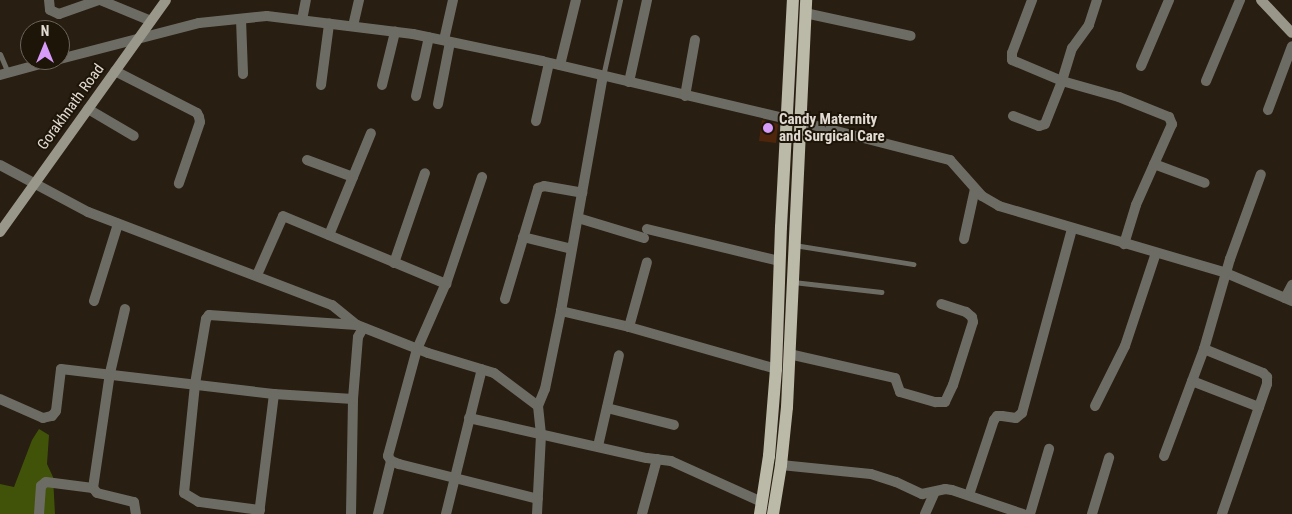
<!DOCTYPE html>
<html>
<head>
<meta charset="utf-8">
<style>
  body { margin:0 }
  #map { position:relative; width:1292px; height:514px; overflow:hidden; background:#281e12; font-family:"Roboto Condensed",sans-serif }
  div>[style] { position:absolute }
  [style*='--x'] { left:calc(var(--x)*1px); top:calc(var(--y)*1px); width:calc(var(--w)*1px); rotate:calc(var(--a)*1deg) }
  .water>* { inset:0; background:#415309 }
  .building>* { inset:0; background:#4f260c }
  .lane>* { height:5px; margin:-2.5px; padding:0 2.5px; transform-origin:2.5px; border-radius:2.5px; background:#6d6c64 }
  .street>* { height:10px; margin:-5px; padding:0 5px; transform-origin:5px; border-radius:5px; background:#6d6c64 }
  .secondary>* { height:10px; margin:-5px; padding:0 5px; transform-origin:5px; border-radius:5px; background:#99978a }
  .primary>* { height:12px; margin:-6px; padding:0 6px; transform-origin:6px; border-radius:6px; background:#bbb9a8 }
  .dots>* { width:14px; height:14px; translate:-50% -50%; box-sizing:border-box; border:2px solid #1e1509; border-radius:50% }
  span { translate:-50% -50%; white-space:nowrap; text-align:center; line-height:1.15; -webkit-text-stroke:4px #1e1509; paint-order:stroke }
  .street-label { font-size:15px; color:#e2dbd3 }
  .poi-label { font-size:15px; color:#e2dbd3; font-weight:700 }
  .left { translate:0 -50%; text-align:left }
  .north { position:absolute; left:20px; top:20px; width:50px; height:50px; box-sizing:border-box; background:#1e1509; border:1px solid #6c645a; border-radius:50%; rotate:0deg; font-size:14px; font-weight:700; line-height:20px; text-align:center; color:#e2dbd3 }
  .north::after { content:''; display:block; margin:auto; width:18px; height:22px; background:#d79bf9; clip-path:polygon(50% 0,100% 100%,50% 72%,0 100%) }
</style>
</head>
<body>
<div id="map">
  <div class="water">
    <i style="clip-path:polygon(39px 429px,49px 435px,47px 464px,53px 477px,55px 514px,0 514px,0 484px,14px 487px,32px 440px)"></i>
  </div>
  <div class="building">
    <i style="clip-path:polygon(762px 120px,778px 124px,776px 143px,759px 141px)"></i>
  </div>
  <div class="lane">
    <i style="--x:0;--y:54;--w:21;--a:67"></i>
    <i style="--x:603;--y:76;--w:78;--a:-77.4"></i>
    <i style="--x:794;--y:245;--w:121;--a:9.1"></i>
    <i style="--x:793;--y:282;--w:89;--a:6.5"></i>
  </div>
  <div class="street">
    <i style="--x:49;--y:0;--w:10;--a:84"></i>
    <i style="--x:50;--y:10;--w:10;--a:24"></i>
    <i style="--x:59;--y:14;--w:42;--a:-19.3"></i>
    <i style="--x:100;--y:0;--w:55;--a:22.4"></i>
    <i style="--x:1097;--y:0;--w:26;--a:108"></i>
    <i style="--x:1089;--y:25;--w:29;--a:126"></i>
    <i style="--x:1072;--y:48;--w:34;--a:107"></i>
    <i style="--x:1062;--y:81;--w:59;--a:15.7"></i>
    <i style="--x:1119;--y:97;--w:54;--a:21.8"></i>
    <i style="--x:1169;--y:117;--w:8;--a:67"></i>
    <i style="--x:1172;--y:124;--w:89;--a:114"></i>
    <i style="--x:1136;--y:205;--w:41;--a:107.1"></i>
    <i style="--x:805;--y:13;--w:108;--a:12.2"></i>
    <i style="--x:241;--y:19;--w:55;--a:87.9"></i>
    <i style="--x:302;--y:20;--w:20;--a:-79"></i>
    <i style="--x:353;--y:26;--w:27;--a:-77"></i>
    <i style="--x:444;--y:40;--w:41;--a:-77.3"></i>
    <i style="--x:60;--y:59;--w:144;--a:-14.5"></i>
    <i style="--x:199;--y:23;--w:68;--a:-5.9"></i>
    <i style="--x:267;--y:16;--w:147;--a:7"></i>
    <i style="--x:413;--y:34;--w:132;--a:11.8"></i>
    <i style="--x:542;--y:61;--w:253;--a:13.3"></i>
    <i style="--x:560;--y:65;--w:67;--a:-76.2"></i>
    <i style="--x:1141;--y:66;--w:72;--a:-67"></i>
    <i style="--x:115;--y:71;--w:92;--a:27.1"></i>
    <i style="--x:197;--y:113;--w:4;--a:63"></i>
    <i style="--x:199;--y:117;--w:5;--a:79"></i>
    <i style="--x:200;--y:122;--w:65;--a:109"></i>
    <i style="--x:0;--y:75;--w:57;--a:-15.3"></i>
    <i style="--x:1206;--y:81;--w:88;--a:-67.2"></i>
    <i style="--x:629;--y:82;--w:84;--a:-77.6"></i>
    <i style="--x:321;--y:85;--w:62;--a:-82.5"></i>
    <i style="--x:382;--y:85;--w:55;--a:-76.2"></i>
    <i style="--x:416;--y:96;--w:60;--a:-77.6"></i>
    <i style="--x:685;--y:96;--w:57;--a:-79.9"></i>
    <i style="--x:438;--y:104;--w:63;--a:-79"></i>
    <i style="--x:88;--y:109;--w:53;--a:30.4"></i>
    <i style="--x:1268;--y:110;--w:68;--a:-69.4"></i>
    <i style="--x:1013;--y:116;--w:28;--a:21"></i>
    <i style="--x:1039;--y:126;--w:6;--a:-18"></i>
    <i style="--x:1045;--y:124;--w:46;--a:-68.4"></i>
    <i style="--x:1062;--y:81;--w:54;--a:-157.2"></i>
    <i style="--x:1012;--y:60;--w:7;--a:-90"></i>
    <i style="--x:1012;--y:53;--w:57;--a:-69.3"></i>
    <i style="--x:536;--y:121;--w:59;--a:-77.4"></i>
    <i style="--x:801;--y:122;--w:154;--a:14.3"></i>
    <i style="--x:950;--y:160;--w:48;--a:48.4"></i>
    <i style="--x:982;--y:196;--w:20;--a:30"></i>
    <i style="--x:999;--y:206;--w:237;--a:16.4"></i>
    <i style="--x:1226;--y:273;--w:72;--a:23"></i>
    <i style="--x:307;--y:160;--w:49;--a:20.3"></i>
    <i style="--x:1154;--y:164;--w:54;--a:20.4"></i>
    <i style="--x:0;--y:165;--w:100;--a:28.1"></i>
    <i style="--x:88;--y:212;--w:261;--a:20.9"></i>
    <i style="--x:332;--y:305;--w:32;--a:39"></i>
    <i style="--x:357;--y:325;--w:76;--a:21.5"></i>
    <i style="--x:428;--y:353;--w:69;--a:16.9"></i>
    <i style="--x:494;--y:373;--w:55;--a:36.9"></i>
    <i style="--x:538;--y:406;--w:29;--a:84"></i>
    <i style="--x:541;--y:435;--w:79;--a:92.9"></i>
    <i style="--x:578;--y:218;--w:69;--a:16.9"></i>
    <i style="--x:647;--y:229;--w:136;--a:13.6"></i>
    <i style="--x:329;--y:235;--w:110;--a:-67.6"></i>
    <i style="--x:523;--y:237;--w:50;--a:13.8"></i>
    <i style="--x:964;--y:239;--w:51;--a:-77.6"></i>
    <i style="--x:394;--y:263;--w:95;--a:-71"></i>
    <i style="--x:257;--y:275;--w:64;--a:-66.2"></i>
    <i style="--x:283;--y:216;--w:177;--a:22.6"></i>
    <i style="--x:446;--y:284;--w:113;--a:-71.4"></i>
    <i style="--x:446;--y:283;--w:72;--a:113.7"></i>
    <i style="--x:417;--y:349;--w:111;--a:105.2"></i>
    <i style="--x:388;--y:456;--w:6;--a:59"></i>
    <i style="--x:391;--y:461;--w:9;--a:21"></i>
    <i style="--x:399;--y:464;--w:143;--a:14.1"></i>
    <i style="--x:1285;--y:298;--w:15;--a:-62"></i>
    <i style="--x:505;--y:299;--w:116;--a:-73.4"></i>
    <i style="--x:538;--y:188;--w:6;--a:-18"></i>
    <i style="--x:544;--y:186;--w:39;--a:10"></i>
    <i style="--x:94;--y:301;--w:81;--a:-72.7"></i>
    <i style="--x:125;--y:309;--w:66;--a:103.2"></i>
    <i style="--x:110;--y:373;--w:116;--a:98.4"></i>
    <i style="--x:93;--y:488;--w:6;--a:51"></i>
    <i style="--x:97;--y:493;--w:38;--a:14"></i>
    <i style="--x:134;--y:502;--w:12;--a:81"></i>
    <i style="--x:561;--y:311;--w:70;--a:13.2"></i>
    <i style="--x:629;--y:327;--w:153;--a:15.9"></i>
    <i style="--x:629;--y:327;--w:67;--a:-74.5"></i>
    <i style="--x:1204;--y:349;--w:64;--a:22.1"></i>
    <i style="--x:1263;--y:373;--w:6;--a:45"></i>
    <i style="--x:1267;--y:377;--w:7;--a:90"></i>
    <i style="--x:1267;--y:384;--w:138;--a:109.1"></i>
    <i style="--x:789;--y:354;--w:109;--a:12.8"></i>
    <i style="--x:895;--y:378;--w:15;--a:70"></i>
    <i style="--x:900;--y:392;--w:37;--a:16"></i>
    <i style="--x:936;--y:402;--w:9;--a:0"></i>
    <i style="--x:945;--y:402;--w:19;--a:-65"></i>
    <i style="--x:953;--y:385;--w:66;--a:-72.4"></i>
    <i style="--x:973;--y:322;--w:5;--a:-101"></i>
    <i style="--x:972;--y:317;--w:8;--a:-140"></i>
    <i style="--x:966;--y:312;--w:26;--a:-162"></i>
    <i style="--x:1192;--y:381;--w:72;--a:21.2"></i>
    <i style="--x:274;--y:394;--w:79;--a:3.6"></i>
    <i style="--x:0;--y:399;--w:47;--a:23.8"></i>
    <i style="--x:43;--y:418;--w:9;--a:-13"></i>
    <i style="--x:52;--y:416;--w:6;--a:-51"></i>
    <i style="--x:56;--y:411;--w:42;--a:-83.2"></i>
    <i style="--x:61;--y:369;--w:214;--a:6.7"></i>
    <i style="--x:274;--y:394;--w:121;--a:97.1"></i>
    <i style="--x:538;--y:406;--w:18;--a:-68"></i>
    <i style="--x:545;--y:389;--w:80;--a:-78.4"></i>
    <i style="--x:561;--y:311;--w:239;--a:-79.9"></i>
    <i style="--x:1095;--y:406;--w:67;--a:-63.4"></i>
    <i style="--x:1125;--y:346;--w:98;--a:-71.6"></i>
    <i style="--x:607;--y:408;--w:69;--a:14.2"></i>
    <i style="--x:469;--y:418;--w:182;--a:12.7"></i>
    <i style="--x:647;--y:458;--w:24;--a:7"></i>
    <i style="--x:671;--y:461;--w:100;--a:24.3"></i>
    <i style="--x:598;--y:446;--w:93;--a:-77"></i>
    <i style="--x:1164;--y:456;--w:114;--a:-69.5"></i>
    <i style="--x:1204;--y:349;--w:94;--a:-73.9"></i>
    <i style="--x:1230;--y:259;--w:90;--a:-70"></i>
    <i style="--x:781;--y:465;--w:90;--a:5.7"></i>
    <i style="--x:871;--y:474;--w:26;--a:18"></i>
    <i style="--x:896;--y:482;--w:29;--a:25"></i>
    <i style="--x:922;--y:494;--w:24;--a:-12"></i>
    <i style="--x:945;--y:489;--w:7;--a:8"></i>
    <i style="--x:952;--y:490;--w:75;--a:18.7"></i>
    <i style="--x:969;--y:495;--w:79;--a:-71.6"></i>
    <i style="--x:994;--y:420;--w:5;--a:-53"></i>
    <i style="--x:997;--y:416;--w:5;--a:0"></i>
    <i style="--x:1002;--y:416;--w:14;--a:8"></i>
    <i style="--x:1016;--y:418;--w:8;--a:-40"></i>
    <i style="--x:1022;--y:413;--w:191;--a:-74.8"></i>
    <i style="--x:260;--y:510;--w:62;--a:-172.5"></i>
    <i style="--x:199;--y:502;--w:17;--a:-149"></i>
    <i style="--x:184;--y:493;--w:110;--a:-84.2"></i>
    <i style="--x:195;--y:384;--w:66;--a:-80.4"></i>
    <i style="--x:206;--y:319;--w:5;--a:-53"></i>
    <i style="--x:209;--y:315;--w:148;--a:3.9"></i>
    <i style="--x:39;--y:514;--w:28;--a:-86"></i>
    <i style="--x:41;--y:486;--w:6;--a:-39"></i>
    <i style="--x:46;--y:482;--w:47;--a:7.3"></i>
    <i style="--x:351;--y:514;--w:115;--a:-89"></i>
    <i style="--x:353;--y:399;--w:62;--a:-85.4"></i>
    <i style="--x:358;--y:337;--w:10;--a:-61"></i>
    <i style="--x:378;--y:514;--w:55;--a:-76.2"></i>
    <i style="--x:446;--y:514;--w:149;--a:-76.1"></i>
    <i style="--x:642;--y:514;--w:57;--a:-74.7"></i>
    <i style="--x:925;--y:514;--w:24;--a:-66"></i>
    <i style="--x:1030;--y:514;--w:68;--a:-73.7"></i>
    <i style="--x:1092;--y:514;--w:59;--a:-73.1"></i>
  </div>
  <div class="secondary">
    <i style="--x:1261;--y:0;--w:45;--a:46.8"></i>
    <i style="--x:0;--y:232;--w:285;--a:-54.4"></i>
  </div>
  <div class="primary">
    <i style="--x:760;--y:514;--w:59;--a:-81.2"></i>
    <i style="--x:769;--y:456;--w:87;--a:-85.4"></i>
    <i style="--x:776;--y:369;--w:142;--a:-88"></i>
    <i style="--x:781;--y:227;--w:227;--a:-87"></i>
    <i style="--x:773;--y:514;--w:50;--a:-80.7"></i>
    <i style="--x:781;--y:465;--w:58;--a:-84.1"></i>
    <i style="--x:787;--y:407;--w:407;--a:-87.3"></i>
  </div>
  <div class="dots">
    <i style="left:768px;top:128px;background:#d79bf9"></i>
  </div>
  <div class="street-label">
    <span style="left:71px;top:107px;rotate:-54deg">Gorakhnath Road</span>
  </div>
  <div class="poi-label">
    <span class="left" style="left:779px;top:128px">Candy Maternity<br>and Surgical Care</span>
  </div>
  <div class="north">N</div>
</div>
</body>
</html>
